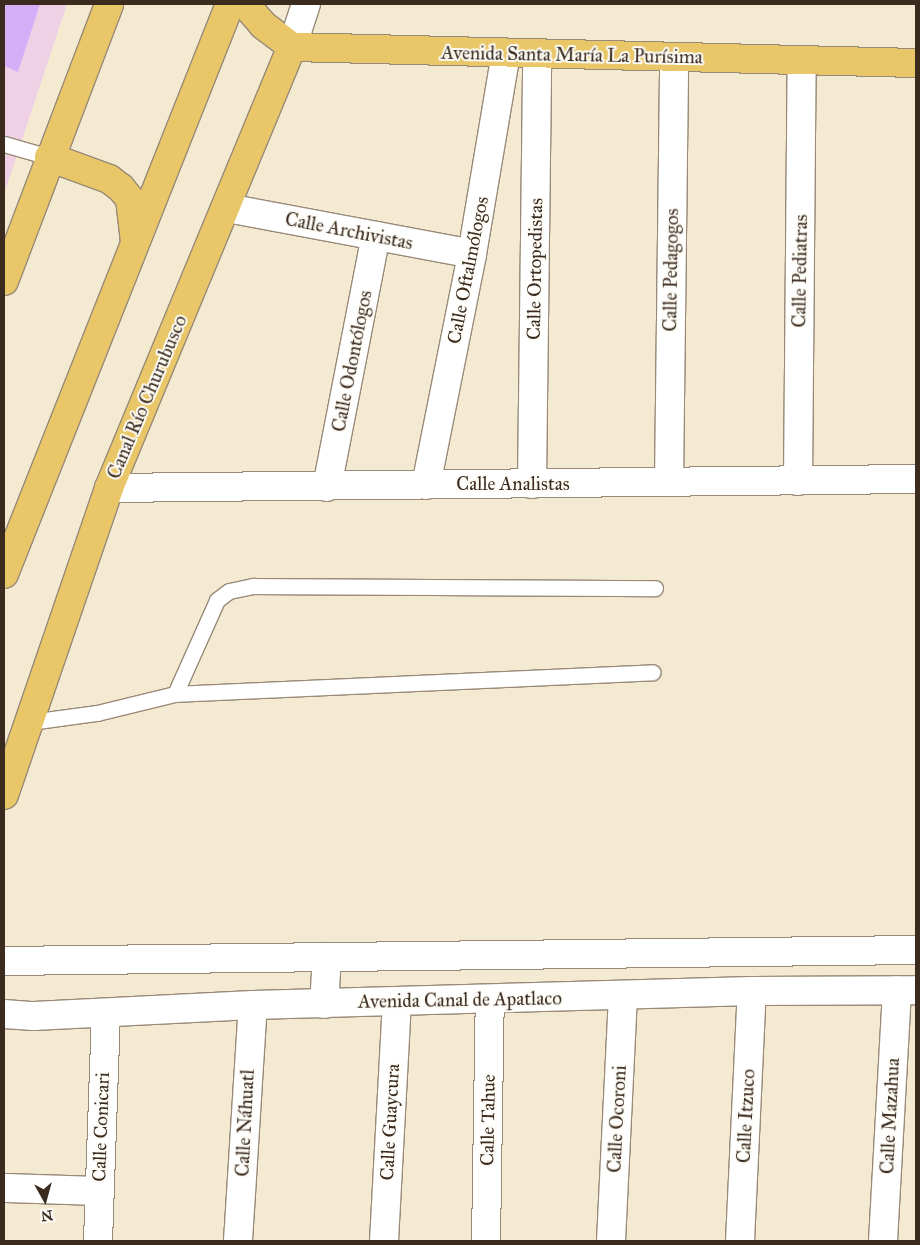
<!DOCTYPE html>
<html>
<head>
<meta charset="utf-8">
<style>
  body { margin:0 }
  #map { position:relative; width:920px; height:1245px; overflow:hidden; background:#f4e9d1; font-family:"IM FELL Great Primer",serif }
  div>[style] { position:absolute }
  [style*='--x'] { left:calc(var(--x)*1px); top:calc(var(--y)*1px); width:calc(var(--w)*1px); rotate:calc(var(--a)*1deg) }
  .built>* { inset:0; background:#f0d0e4 }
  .building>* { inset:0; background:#d4aff8 }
  .roads { filter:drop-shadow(1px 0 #988a78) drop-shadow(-1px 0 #988a78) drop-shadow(0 1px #988a78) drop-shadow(0 -1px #988a78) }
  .service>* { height:15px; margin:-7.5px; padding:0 7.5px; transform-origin:7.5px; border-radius:7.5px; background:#fff }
  .minor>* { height:28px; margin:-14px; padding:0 14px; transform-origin:14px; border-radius:14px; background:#fff }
  .tertiary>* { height:28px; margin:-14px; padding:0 14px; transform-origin:14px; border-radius:14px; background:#fff }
  .primary>* { height:28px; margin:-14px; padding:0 14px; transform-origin:14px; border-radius:14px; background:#e9c769 }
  span { translate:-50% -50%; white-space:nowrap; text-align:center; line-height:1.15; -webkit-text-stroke:4px #fdfcf7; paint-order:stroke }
  .street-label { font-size:19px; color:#3b2a1e }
  .frame { position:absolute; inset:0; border:5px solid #3b2a1e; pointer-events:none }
  .north { position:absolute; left:20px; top:1175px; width:50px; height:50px; -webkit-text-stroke:4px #fdfcf7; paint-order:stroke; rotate:173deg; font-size:14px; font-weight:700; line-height:20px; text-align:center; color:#3b2a1e }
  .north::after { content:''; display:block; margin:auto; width:18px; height:22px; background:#3b2a1e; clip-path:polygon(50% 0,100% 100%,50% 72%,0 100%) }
</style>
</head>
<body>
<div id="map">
  <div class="built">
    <i style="clip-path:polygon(4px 4px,67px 4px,4px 194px)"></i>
  </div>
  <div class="building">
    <i style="clip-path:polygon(4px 4px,40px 4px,18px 72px,4px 66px)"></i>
  </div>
  <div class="roads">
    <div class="service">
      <i style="--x:4;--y:144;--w:47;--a:16.1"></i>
      <i style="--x:175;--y:694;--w:478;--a:-2.6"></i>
      <i style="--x:30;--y:722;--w:68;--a:-7.7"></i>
      <i style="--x:97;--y:713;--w:80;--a:-13.7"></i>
      <i style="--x:175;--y:694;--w:103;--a:-65.9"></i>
      <i style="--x:217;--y:600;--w:15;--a:-37"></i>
      <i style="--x:229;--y:591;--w:25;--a:-12"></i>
      <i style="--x:253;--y:586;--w:402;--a:0.3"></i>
    </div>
    <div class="minor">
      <i style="--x:227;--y:208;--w:249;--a:10.6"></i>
      <i style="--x:798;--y:481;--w:421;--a:-89.5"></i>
      <i style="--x:669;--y:482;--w:424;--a:-89.3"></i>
      <i style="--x:532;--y:484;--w:429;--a:-89.3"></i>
      <i style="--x:426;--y:485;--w:236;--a:-78.7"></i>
      <i style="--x:472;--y:254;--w:203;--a:-80.4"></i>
      <i style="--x:327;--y:487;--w:256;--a:-79"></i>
      <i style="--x:109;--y:488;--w:807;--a:-0.64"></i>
      <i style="--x:4;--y:1188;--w:95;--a:1.8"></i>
      <i style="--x:98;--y:1241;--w:228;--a:-88"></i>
      <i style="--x:238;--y:1241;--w:236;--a:-86.4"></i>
      <i style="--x:384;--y:1241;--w:239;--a:-86.9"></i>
      <i style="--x:486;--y:1241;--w:242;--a:-89.1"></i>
      <i style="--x:611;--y:1241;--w:245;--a:-87.2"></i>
      <i style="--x:740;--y:1241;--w:250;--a:-87.3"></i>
      <i style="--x:883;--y:1241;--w:251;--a:-86.8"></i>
    </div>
    <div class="tertiary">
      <i style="--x:292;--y:47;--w:45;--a:-72"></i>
      <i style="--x:4;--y:961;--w:912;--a:-0.69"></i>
      <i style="--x:324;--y:1004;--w:47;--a:-86.3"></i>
      <i style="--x:4;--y:1014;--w:30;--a:4"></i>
      <i style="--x:34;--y:1016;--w:219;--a:-2.9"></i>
      <i style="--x:253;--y:1005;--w:499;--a:-1.6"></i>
      <i style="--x:752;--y:991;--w:164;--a:-0.3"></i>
    </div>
    <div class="primary">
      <i style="--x:245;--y:4;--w:28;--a:49"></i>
      <i style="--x:263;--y:25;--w:36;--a:37"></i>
      <i style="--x:292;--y:47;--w:624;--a:1.47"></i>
      <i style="--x:49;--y:157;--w:64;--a:20.1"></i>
      <i style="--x:109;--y:179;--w:15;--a:37"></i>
      <i style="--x:121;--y:188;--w:14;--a:51"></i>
      <i style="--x:130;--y:199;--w:43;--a:83.4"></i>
      <i style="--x:4;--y:281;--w:296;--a:-69.2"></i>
      <i style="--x:4;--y:574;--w:613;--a:-68.37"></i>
      <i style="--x:4;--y:795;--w:324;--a:-71.1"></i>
      <i style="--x:109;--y:488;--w:477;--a:-67.5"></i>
    </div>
  </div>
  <div class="street-label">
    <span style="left:572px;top:55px;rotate:1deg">Avenida Santa María La Purísima</span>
    <span style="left:349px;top:231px;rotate:11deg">Calle Archivistas</span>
    <span style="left:535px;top:269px;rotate:-89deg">Calle Ortopedistas</span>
    <span style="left:468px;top:270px;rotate:-79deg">Calle Oftalmólogos</span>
    <span style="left:671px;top:270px;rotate:-89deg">Calle Pedagogos</span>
    <span style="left:800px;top:271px;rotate:-89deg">Calle Pediatras</span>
    <span style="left:352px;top:361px;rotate:-79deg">Calle Odontólogos</span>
    <span style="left:147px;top:397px;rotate:-67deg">Canal Río Churubusco</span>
    <span style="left:513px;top:484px">Calle Analistas</span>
    <span style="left:460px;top:1000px;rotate:-1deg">Avenida Canal de Apatlaco</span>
    <span style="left:746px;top:1116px;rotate:-87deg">Calle Itzuco</span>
    <span style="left:890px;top:1116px;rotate:-87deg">Calle Mazahua</span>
    <span style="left:617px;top:1119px;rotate:-87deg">Calle Ocoroni</span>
    <span style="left:488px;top:1120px;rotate:-89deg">Calle Tahue</span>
    <span style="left:390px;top:1122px;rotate:-87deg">Calle Guaycura</span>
    <span style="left:245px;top:1123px;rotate:-87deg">Calle Náhuatl</span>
    <span style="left:101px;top:1127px;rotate:-88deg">Calle Conicari</span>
  </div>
  <div class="frame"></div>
  <div class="north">N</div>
</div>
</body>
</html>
